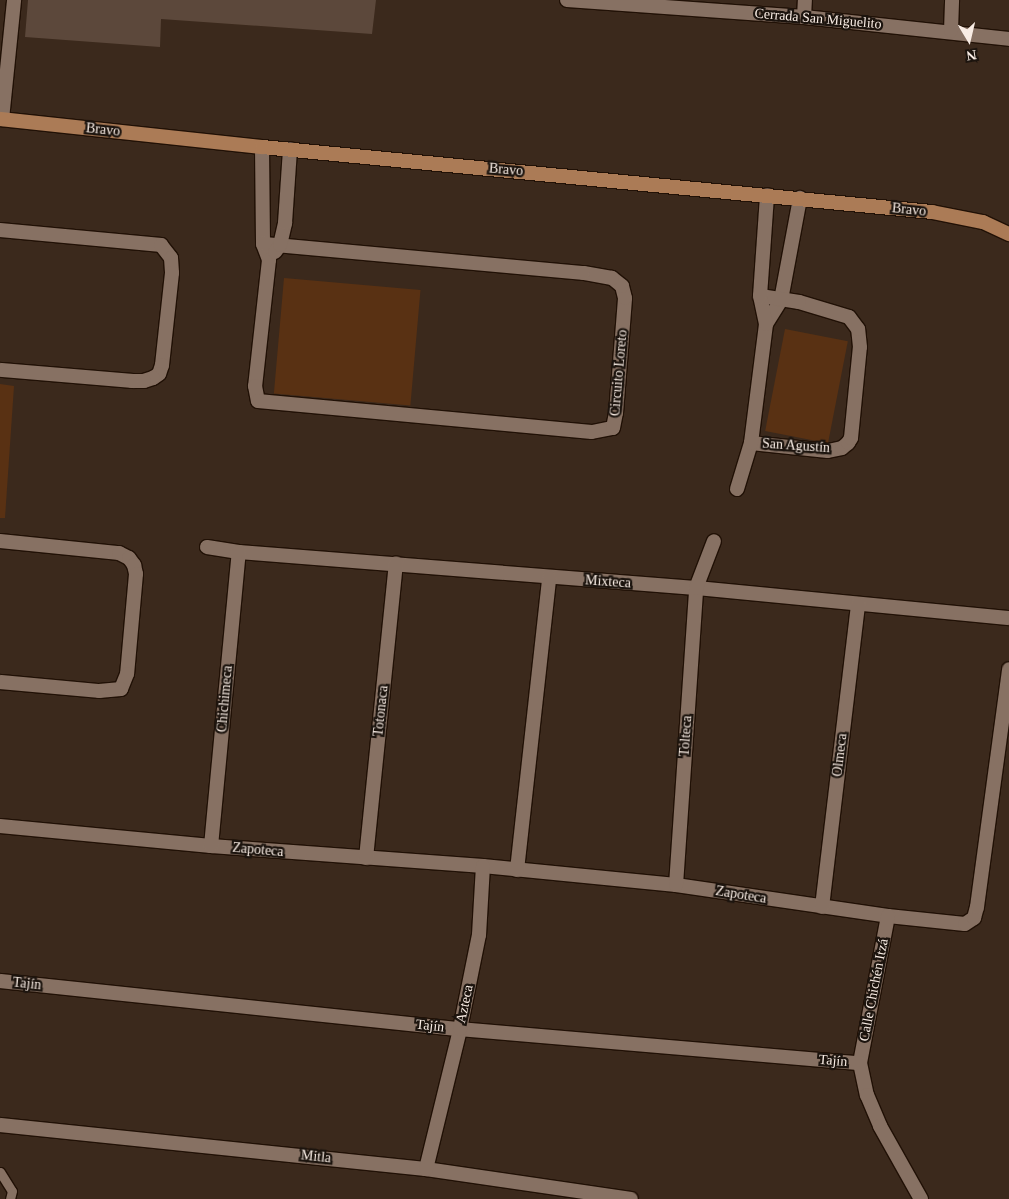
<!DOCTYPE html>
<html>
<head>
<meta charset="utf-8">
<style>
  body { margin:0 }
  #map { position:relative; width:1009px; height:1199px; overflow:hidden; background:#3b291c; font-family:Georgia,serif }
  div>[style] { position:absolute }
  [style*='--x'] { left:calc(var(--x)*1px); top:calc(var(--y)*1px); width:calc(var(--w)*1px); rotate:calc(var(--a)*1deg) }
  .green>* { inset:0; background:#593113; transform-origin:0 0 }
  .building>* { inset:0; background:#5c483b }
  .roads { filter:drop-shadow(1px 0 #211106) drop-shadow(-1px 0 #211106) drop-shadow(0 1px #211106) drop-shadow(0 -1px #211106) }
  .service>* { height:9px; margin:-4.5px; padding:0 4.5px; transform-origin:4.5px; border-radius:4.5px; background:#877163 }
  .minor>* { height:14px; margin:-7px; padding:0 7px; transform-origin:7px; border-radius:7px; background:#877163 }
  .secondary>* { height:14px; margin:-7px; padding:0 7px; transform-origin:7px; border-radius:7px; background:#ab7b56 }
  span { translate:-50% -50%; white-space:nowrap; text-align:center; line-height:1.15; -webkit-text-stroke:4.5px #1c140e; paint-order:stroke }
  .street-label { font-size:14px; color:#f8ece4 }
  .north { position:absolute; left:944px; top:15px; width:50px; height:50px; -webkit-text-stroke:4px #1c140e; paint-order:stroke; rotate:171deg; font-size:14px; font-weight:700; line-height:20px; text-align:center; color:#f8ece4 }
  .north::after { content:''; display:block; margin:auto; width:18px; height:22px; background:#f8ece4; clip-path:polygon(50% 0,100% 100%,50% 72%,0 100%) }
</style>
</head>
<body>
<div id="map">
  <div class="green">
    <i style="left:284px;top:278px;width:137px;height:116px;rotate:5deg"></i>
    <i style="left:785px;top:329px;width:64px;height:104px;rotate:11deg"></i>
    <i style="clip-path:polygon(0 384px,14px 386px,5px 518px,0 518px)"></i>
  </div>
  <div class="building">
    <i style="clip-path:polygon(28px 0,376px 0,372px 34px,161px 19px,160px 47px,25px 37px)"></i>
  </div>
  <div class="roads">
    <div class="service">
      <i style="--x:0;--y:1172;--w:22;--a:58"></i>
      <i style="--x:12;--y:1191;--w:8;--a:104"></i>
    </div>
    <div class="minor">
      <i style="--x:567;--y:0;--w:238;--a:4.1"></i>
      <i style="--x:804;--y:17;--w:206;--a:6.1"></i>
      <i style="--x:804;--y:17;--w:17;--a:-87"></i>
      <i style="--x:951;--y:31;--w:31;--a:-88"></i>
      <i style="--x:2;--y:119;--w:120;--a:-84.2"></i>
      <i style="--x:262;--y:147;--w:97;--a:89.4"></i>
      <i style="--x:263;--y:244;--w:17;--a:69"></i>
      <i style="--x:269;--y:260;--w:127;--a:96.3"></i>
      <i style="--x:255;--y:386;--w:15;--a:79"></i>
      <i style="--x:258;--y:401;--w:335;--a:5.3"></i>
      <i style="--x:592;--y:432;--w:21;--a:-11"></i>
      <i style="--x:613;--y:428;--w:15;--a:-79"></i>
      <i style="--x:616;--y:413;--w:115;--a:-85.5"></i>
      <i style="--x:625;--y:298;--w:12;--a:-104"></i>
      <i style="--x:622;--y:286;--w:13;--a:-141"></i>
      <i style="--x:612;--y:278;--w:29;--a:-170"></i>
      <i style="--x:583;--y:273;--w:321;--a:-174.8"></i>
      <i style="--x:0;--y:230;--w:162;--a:5.3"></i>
      <i style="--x:161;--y:245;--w:16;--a:52"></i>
      <i style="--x:171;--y:258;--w:15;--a:86"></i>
      <i style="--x:172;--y:273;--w:93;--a:96.2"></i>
      <i style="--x:162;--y:365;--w:9;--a:108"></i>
      <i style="--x:159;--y:374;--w:7;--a:146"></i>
      <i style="--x:153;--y:378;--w:9;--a:162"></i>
      <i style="--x:144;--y:381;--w:12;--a:180"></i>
      <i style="--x:132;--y:381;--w:132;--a:-175.2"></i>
      <i style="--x:275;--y:252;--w:9;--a:-54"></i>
      <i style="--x:280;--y:245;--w:23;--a:-77"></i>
      <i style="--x:285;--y:223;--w:74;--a:-86.1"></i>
      <i style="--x:766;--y:324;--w:28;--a:-58"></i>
      <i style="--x:781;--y:300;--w:104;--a:-79.4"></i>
      <i style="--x:751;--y:443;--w:77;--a:5.9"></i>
      <i style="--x:828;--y:451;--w:14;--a:-12"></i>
      <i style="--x:842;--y:448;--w:8;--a:-40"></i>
      <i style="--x:848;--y:443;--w:6;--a:-59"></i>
      <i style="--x:851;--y:438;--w:91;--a:-84.4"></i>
      <i style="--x:860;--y:347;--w:18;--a:-96"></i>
      <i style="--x:858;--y:329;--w:15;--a:-127"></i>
      <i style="--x:849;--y:317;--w:52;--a:-163.3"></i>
      <i style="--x:799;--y:302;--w:39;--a:-171"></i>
      <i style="--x:737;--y:489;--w:48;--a:-73.1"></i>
      <i style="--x:751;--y:443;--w:120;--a:-82.8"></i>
      <i style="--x:766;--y:324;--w:29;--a:-102"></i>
      <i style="--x:760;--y:296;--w:101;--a:-86"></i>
      <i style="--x:0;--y:541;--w:120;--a:5.8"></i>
      <i style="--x:119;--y:553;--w:11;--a:27"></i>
      <i style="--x:129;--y:558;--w:9;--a:54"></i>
      <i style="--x:134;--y:565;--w:9;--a:77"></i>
      <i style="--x:136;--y:574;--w:100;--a:95.1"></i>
      <i style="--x:127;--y:674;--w:16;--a:112"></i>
      <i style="--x:121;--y:689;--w:22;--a:175"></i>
      <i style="--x:99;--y:691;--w:99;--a:-174.8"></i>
      <i style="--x:207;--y:547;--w:32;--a:9"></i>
      <i style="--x:239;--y:552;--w:458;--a:4.5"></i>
      <i style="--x:696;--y:588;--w:314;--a:5.5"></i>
      <i style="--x:0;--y:826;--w:212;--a:5.4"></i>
      <i style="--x:211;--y:846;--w:273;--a:4.2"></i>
      <i style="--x:483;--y:866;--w:194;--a:5.6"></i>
      <i style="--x:676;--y:885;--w:214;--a:8.3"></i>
      <i style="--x:888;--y:916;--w:77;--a:5.9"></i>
      <i style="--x:965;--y:924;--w:11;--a:-34"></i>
      <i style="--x:974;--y:918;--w:11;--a:-75"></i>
      <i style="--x:977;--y:907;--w:240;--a:-82.3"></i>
      <i style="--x:211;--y:846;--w:295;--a:-84.6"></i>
      <i style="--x:366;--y:858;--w:296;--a:-84.2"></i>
      <i style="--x:517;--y:870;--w:294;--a:-83.7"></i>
      <i style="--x:676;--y:885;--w:298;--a:-86.1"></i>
      <i style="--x:696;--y:588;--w:50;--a:-69"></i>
      <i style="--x:822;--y:907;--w:305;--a:-83.2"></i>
      <i style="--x:888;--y:916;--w:150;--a:100.8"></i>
      <i style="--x:860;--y:1063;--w:33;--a:78"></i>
      <i style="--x:867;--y:1095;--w:34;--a:67"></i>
      <i style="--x:880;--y:1126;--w:84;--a:60.7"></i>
      <i style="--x:0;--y:981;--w:462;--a:6"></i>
      <i style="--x:460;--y:1029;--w:401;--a:4.9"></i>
      <i style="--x:0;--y:1125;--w:428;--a:5.9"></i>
      <i style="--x:426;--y:1169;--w:207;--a:8.3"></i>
      <i style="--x:426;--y:1169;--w:144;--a:-76.3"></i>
      <i style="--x:460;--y:1029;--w:96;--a:-78.6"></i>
      <i style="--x:479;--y:935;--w:69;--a:-86.7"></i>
    </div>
    <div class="secondary">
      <i style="--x:0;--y:119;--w:263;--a:6.1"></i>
      <i style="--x:262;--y:147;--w:673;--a:5.54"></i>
      <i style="--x:932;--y:212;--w:52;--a:11.1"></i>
      <i style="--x:983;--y:222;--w:29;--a:25"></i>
    </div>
  </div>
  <div class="street-label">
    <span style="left:818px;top:19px;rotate:5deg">Cerrada San Miguelito</span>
    <span style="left:103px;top:130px;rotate:6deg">Bravo</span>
    <span style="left:506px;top:170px;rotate:5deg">Bravo</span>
    <span style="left:909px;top:210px;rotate:6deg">Bravo</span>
    <span style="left:619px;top:373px;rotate:-85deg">Circuito Loreto</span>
    <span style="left:796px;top:446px;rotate:4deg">San Agustín</span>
    <span style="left:608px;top:582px;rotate:4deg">Mixteca</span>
    <span style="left:225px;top:699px;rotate:-85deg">Chichimeca</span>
    <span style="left:381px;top:711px;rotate:-84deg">Totonaca</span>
    <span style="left:686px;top:736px;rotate:-86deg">Tolteca</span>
    <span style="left:840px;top:755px;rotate:-83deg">Olmeca</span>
    <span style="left:258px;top:850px;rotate:5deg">Zapoteca</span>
    <span style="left:741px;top:895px;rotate:9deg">Zapoteca</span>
    <span style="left:27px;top:984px;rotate:6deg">Tajín</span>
    <span style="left:874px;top:990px;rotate:-79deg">Calle Chichén Itzá</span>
    <span style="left:465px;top:1004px;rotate:-78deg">Azteca</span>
    <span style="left:430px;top:1026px;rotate:6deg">Tajín</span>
    <span style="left:833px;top:1061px;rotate:5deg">Tajín</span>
    <span style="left:316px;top:1157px;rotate:6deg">Mitla</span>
  </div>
  <div class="north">N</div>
</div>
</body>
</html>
